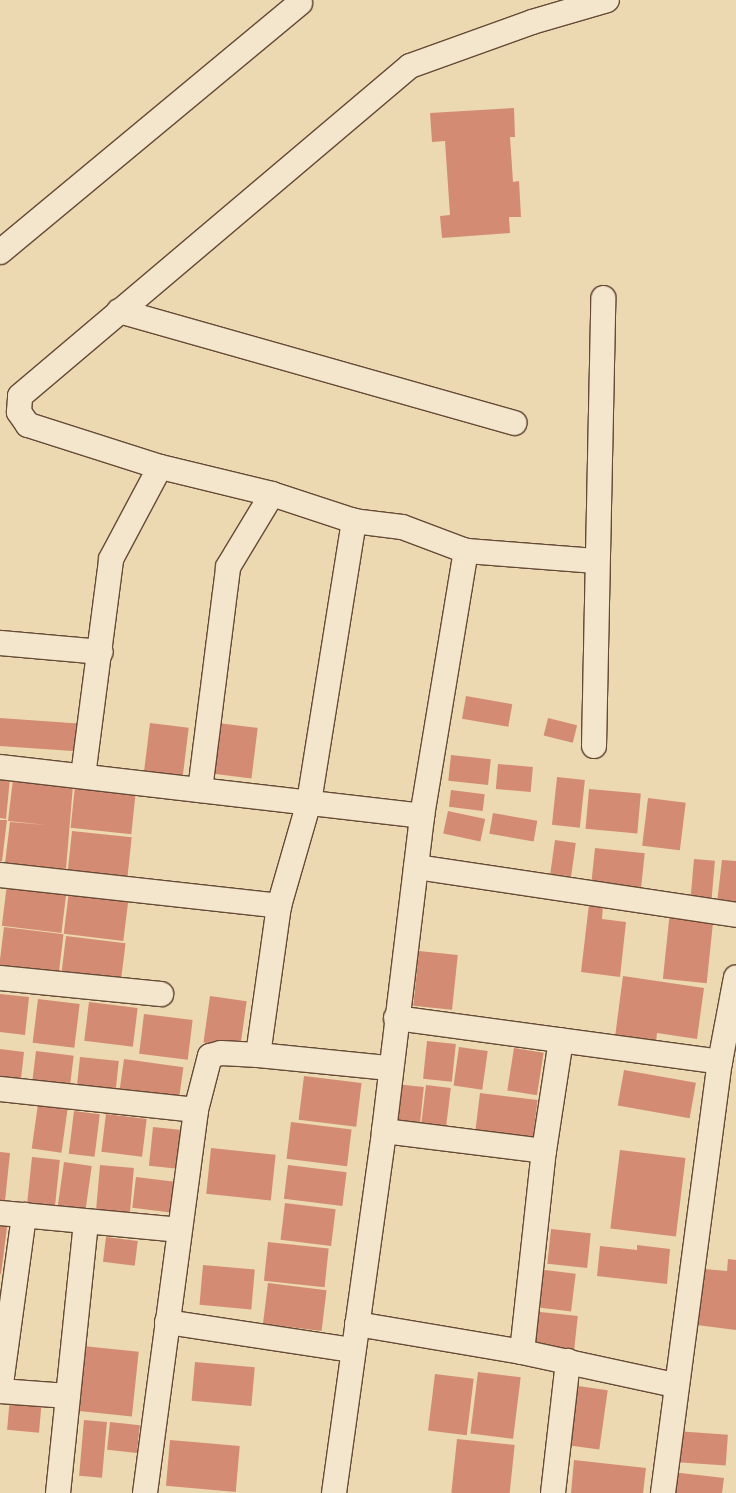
<!DOCTYPE html>
<html>
<head>
<meta charset="utf-8">
<style>
  body { margin:0 }
  #map { position:relative; width:736px; height:1493px; overflow:hidden; background:#ecd9b1; font-family:"IM FELL Double Pica",serif }
  div>[style] { position:absolute }
  [style*='--x'] { left:calc(var(--x)*1px); top:calc(var(--y)*1px); width:calc(var(--w)*1px); rotate:calc(var(--a)*1deg) }
  .building>* { inset:0; background:#d38c73; transform-origin:0 0 }
  .roads { filter:drop-shadow(1px 0 #664a36) drop-shadow(-1px 0 #664a36) drop-shadow(0 1px #664a36) drop-shadow(0 -1px #664a36) }
  .street>* { height:24px; margin:-12px; padding:0 12px; transform-origin:12px; border-radius:12px; background:#f3e6cc }
  span { translate:-50% -50%; white-space:nowrap; text-align:center; line-height:1.15; -webkit-text-stroke:4.5px #f3e6cc; paint-order:stroke }
</style>
</head>
<body>
<div id="map">
  <div class="building">
    <i style="clip-path:polygon(514px 108px,515px 137px,510px 137px,513px 182px,519px 181px,521px 217px,509px 217px,510px 233px,442px 238px,440px 216px,450px 215px,445px 141px,432px 142px,430px 113px)"></i>
    <i style="left:466px;top:696px;width:47px;height:23px;rotate:10deg"></i>
    <i style="left:0;top:718px;width:78px;height:28px;rotate:4deg"></i>
    <i style="left:548px;top:718px;width:30px;height:18px;rotate:14deg"></i>
    <i style="left:150px;top:723px;width:39px;height:51px;rotate:7deg"></i>
    <i style="left:218px;top:723px;width:40px;height:51px;rotate:7deg"></i>
    <i style="left:451px;top:755px;width:40px;height:26px;rotate:6deg"></i>
    <i style="left:498px;top:764px;width:35px;height:25px;rotate:5deg"></i>
    <i style="clip-path:polygon(0 776px,10px 778px,6px 819px,0 818px)"></i>
    <i style="left:557px;top:777px;width:28px;height:48px;rotate:6deg"></i>
    <i style="clip-path:polygon(13px 779px,73px 785px,66px 869px,5px 863px,10px 822px,47px 825px,8px 821px)"></i>
    <i style="left:75px;top:786px;width:61px;height:42px;rotate:6deg"></i>
    <i style="left:589px;top:789px;width:52px;height:40px;rotate:5deg"></i>
    <i style="left:451px;top:790px;width:34px;height:17px;rotate:7deg"></i>
    <i style="left:648px;top:798px;width:38px;height:48px;rotate:7deg"></i>
    <i style="left:448px;top:811px;width:38px;height:23px;rotate:12deg"></i>
    <i style="left:493px;top:813px;width:45px;height:21px;rotate:10deg"></i>
    <i style="clip-path:polygon(0 820px,7px 820px,2px 861px,0 861px)"></i>
    <i style="left:72px;top:831px;width:60px;height:40px;rotate:6deg"></i>
    <i style="left:555px;top:840px;width:21px;height:34px;rotate:8deg"></i>
    <i style="left:595px;top:848px;width:50px;height:41px;rotate:6deg"></i>
    <i style="left:694px;top:859px;width:21px;height:40px;rotate:5deg"></i>
    <i style="clip-path:polygon(722px 860px,736px 861px,736px 905px,717px 903px)"></i>
    <i style="left:7px;top:884px;width:60px;height:42px;rotate:7deg"></i>
    <i style="left:69px;top:891px;width:60px;height:43px;rotate:7deg"></i>
    <i style="clip-path:polygon(589px 904px,603px 906px,602px 919px,626px 922px,620px 977px,581px 972px)"></i>
    <i style="left:670px;top:911px;width:44px;height:68px;rotate:6deg"></i>
    <i style="left:4px;top:927px;width:60px;height:41px;rotate:7deg"></i>
    <i style="left:66px;top:936px;width:60px;height:41px;rotate:7deg"></i>
    <i style="left:419px;top:951px;width:39px;height:55px;rotate:6deg"></i>
    <i style="clip-path:polygon(623px 976px,704px 988px,697px 1039px,657px 1033px,656px 1043px,615px 1037px)"></i>
    <i style="clip-path:polygon(0 994px,29px 997px,25px 1035px,0 1032px)"></i>
    <i style="left:210px;top:996px;width:37px;height:47px;rotate:8deg"></i>
    <i style="left:38px;top:999px;width:42px;height:44px;rotate:7deg"></i>
    <i style="left:89px;top:1002px;width:49px;height:39px;rotate:7deg"></i>
    <i style="left:144px;top:1014px;width:49px;height:40px;rotate:7deg"></i>
    <i style="left:427px;top:1041px;width:29px;height:38px;rotate:6deg"></i>
    <i style="left:459px;top:1047px;width:29px;height:39px;rotate:8deg"></i>
    <i style="left:514px;top:1048px;width:30px;height:43px;rotate:9deg"></i>
    <i style="clip-path:polygon(0 1049px,24px 1052px,20px 1088px,0 1085px)"></i>
    <i style="left:36px;top:1051px;width:38px;height:36px;rotate:7deg"></i>
    <i style="left:80px;top:1057px;width:39px;height:34px;rotate:6deg"></i>
    <i style="left:124px;top:1059px;width:60px;height:35px;rotate:8deg"></i>
    <i style="left:624px;top:1070px;width:73px;height:36px;rotate:10deg"></i>
    <i style="left:304px;top:1076px;width:58px;height:44px;rotate:7deg"></i>
    <i style="left:395px;top:1084px;width:29px;height:38px;rotate:6deg"></i>
    <i style="left:426px;top:1085px;width:25px;height:41px;rotate:7deg"></i>
    <i style="left:480px;top:1093px;width:58px;height:39px;rotate:7deg"></i>
    <i style="left:38px;top:1104px;width:30px;height:45px;rotate:8deg"></i>
    <i style="left:74px;top:1111px;width:26px;height:43px;rotate:7deg"></i>
    <i style="left:106px;top:1114px;width:41px;height:38px;rotate:7deg"></i>
    <i style="left:291px;top:1122px;width:61px;height:37px;rotate:7deg"></i>
    <i style="left:153px;top:1127px;width:29px;height:39px;rotate:6deg"></i>
    <i style="left:211px;top:1148px;width:65px;height:46px;rotate:6deg"></i>
    <i style="left:620px;top:1150px;width:66px;height:79px;rotate:7deg"></i>
    <i style="clip-path:polygon(0 1152px,10px 1153px,5px 1201px,0 1200px)"></i>
    <i style="left:32px;top:1157px;width:28px;height:49px;rotate:6deg"></i>
    <i style="left:64px;top:1162px;width:28px;height:51px;rotate:8deg"></i>
    <i style="left:100px;top:1165px;width:34px;height:50px;rotate:5deg"></i>
    <i style="left:288px;top:1165px;width:59px;height:34px;rotate:7deg"></i>
    <i style="left:136px;top:1177px;width:41px;height:31px;rotate:7deg"></i>
    <i style="left:285px;top:1203px;width:51px;height:37px;rotate:7deg"></i>
    <i style="clip-path:polygon(0 1226px,7px 1227px,1px 1274px,0 1274px)"></i>
    <i style="left:551px;top:1229px;width:40px;height:35px;rotate:6deg"></i>
    <i style="left:106px;top:1237px;width:32px;height:25px;rotate:7deg"></i>
    <i style="left:268px;top:1242px;width:61px;height:39px;rotate:6deg"></i>
    <i style="clip-path:polygon(637px 1245px,670px 1249px,667px 1284px,597px 1276px,600px 1246px,637px 1250px)"></i>
    <i style="clip-path:polygon(728px 1259px,736px 1260px,736px 1330px,697px 1325px,704px 1269px,727px 1271px)"></i>
    <i style="left:203px;top:1265px;width:52px;height:40px;rotate:5deg"></i>
    <i style="left:537px;top:1269px;width:39px;height:38px;rotate:7deg"></i>
    <i style="left:268px;top:1283px;width:59px;height:41px;rotate:7deg"></i>
    <i style="left:531px;top:1311px;width:47px;height:36px;rotate:6deg"></i>
    <i style="left:83px;top:1346px;width:56px;height:65px;rotate:6deg"></i>
    <i style="left:195px;top:1362px;width:60px;height:39px;rotate:5deg"></i>
    <i style="left:478px;top:1372px;width:43px;height:62px;rotate:7deg"></i>
    <i style="left:435px;top:1374px;width:39px;height:57px;rotate:7deg"></i>
    <i style="left:578px;top:1386px;width:30px;height:60px;rotate:8deg"></i>
    <i style="left:10px;top:1397px;width:32px;height:33px;rotate:5deg"></i>
    <i style="left:84px;top:1420px;width:23px;height:56px;rotate:5deg"></i>
    <i style="left:110px;top:1422px;width:30px;height:28px;rotate:6deg"></i>
    <i style="left:676px;top:1431px;width:52px;height:31px;rotate:4deg"></i>
    <i style="left:457px;top:1439px;width:58px;height:54px;rotate:6deg"></i>
    <i style="left:170px;top:1440px;width:70px;height:46px;rotate:5deg"></i>
    <i style="clip-path:polygon(574px 1460px,646px 1468px,643px 1493px,571px 1493px)"></i>
    <i style="clip-path:polygon(672px 1472px,724px 1478px,722px 1493px,669px 1493px)"></i>
  </div>
  <div class="roads">
    <div class="street">
      <i style="--x:0;--y:252;--w:390;--a:-39.7"></i>
      <i style="--x:119;--y:311;--w:411;--a:15.8"></i>
      <i style="--x:466;--y:551;--w:68;--a:-159.4"></i>
      <i style="--x:402;--y:527;--w:48;--a:-172.9"></i>
      <i style="--x:354;--y:521;--w:86;--a:-161.8"></i>
      <i style="--x:272;--y:494;--w:115;--a:-166.4"></i>
      <i style="--x:160;--y:467;--w:139;--a:-162.3"></i>
      <i style="--x:28;--y:425;--w:16;--a:-125"></i>
      <i style="--x:19;--y:412;--w:16;--a:-86"></i>
      <i style="--x:20;--y:396;--w:511;--a:-40.24"></i>
      <i style="--x:410;--y:66;--w:130;--a:-19.8"></i>
      <i style="--x:532;--y:22;--w:78;--a:-16.3"></i>
      <i style="--x:0;--y:643;--w:101;--a:5.1"></i>
      <i style="--x:594;--y:746;--w:448;--a:-88.8"></i>
      <i style="--x:0;--y:767;--w:425;--a:6.6"></i>
      <i style="--x:83;--y:776;--w:219;--a:-82.6"></i>
      <i style="--x:111;--y:559;--w:104;--a:-62"></i>
      <i style="--x:200;--y:790;--w:225;--a:-82.8"></i>
      <i style="--x:228;--y:567;--w:85;--a:-58.9"></i>
      <i style="--x:416;--y:867;--w:324;--a:8.5"></i>
      <i style="--x:0;--y:875;--w:281;--a:6.3"></i>
      <i style="--x:0;--y:978;--w:162;--a:5.7"></i>
      <i style="--x:396;--y:1018;--w:327;--a:7.7"></i>
      <i style="--x:258;--y:1055;--w:150;--a:-82"></i>
      <i style="--x:279;--y:906;--w:108;--a:-73.9"></i>
      <i style="--x:309;--y:802;--w:285;--a:-80.9"></i>
      <i style="--x:0;--y:1089;--w:197;--a:6.1"></i>
      <i style="--x:384;--y:1131;--w:161;--a:7.1"></i>
      <i style="--x:0;--y:1213;--w:180;--a:5.4"></i>
      <i style="--x:167;--y:1322;--w:188;--a:8.6"></i>
      <i style="--x:357;--y:1324;--w:167;--a:9.6"></i>
      <i style="--x:522;--y:1352;--w:157;--a:12.2"></i>
      <i style="--x:522;--y:1352;--w:202;--a:-83.8"></i>
      <i style="--x:544;--y:1151;--w:112;--a:-81.3"></i>
      <i style="--x:0;--y:1391;--w:178;--a:-82.2"></i>
      <i style="--x:0;--y:1391;--w:68;--a:4.2"></i>
      <i style="--x:58;--y:1493;--w:271;--a:-84.1"></i>
      <i style="--x:145;--y:1493;--w:386;--a:-82.4"></i>
      <i style="--x:196;--y:1110;--w:56;--a:-75.5"></i>
      <i style="--x:210;--y:1056;--w:11;--a:-15"></i>
      <i style="--x:221;--y:1053;--w:37;--a:3"></i>
      <i style="--x:258;--y:1055;--w:132;--a:5.7"></i>
      <i style="--x:334;--y:1493;--w:365;--a:-82.1"></i>
      <i style="--x:384;--y:1131;--w:317;--a:-83.1"></i>
      <i style="--x:422;--y:816;--w:269;--a:-80.6"></i>
      <i style="--x:466;--y:551;--w:131;--a:4.4"></i>
      <i style="--x:553;--y:1493;--w:133;--a:-83.5"></i>
      <i style="--x:663;--y:1493;--w:435;--a:-82.5"></i>
      <i style="--x:720;--y:1062;--w:86;--a:-79.3"></i>
    </div>
  </div>
</div>
</body>
</html>
